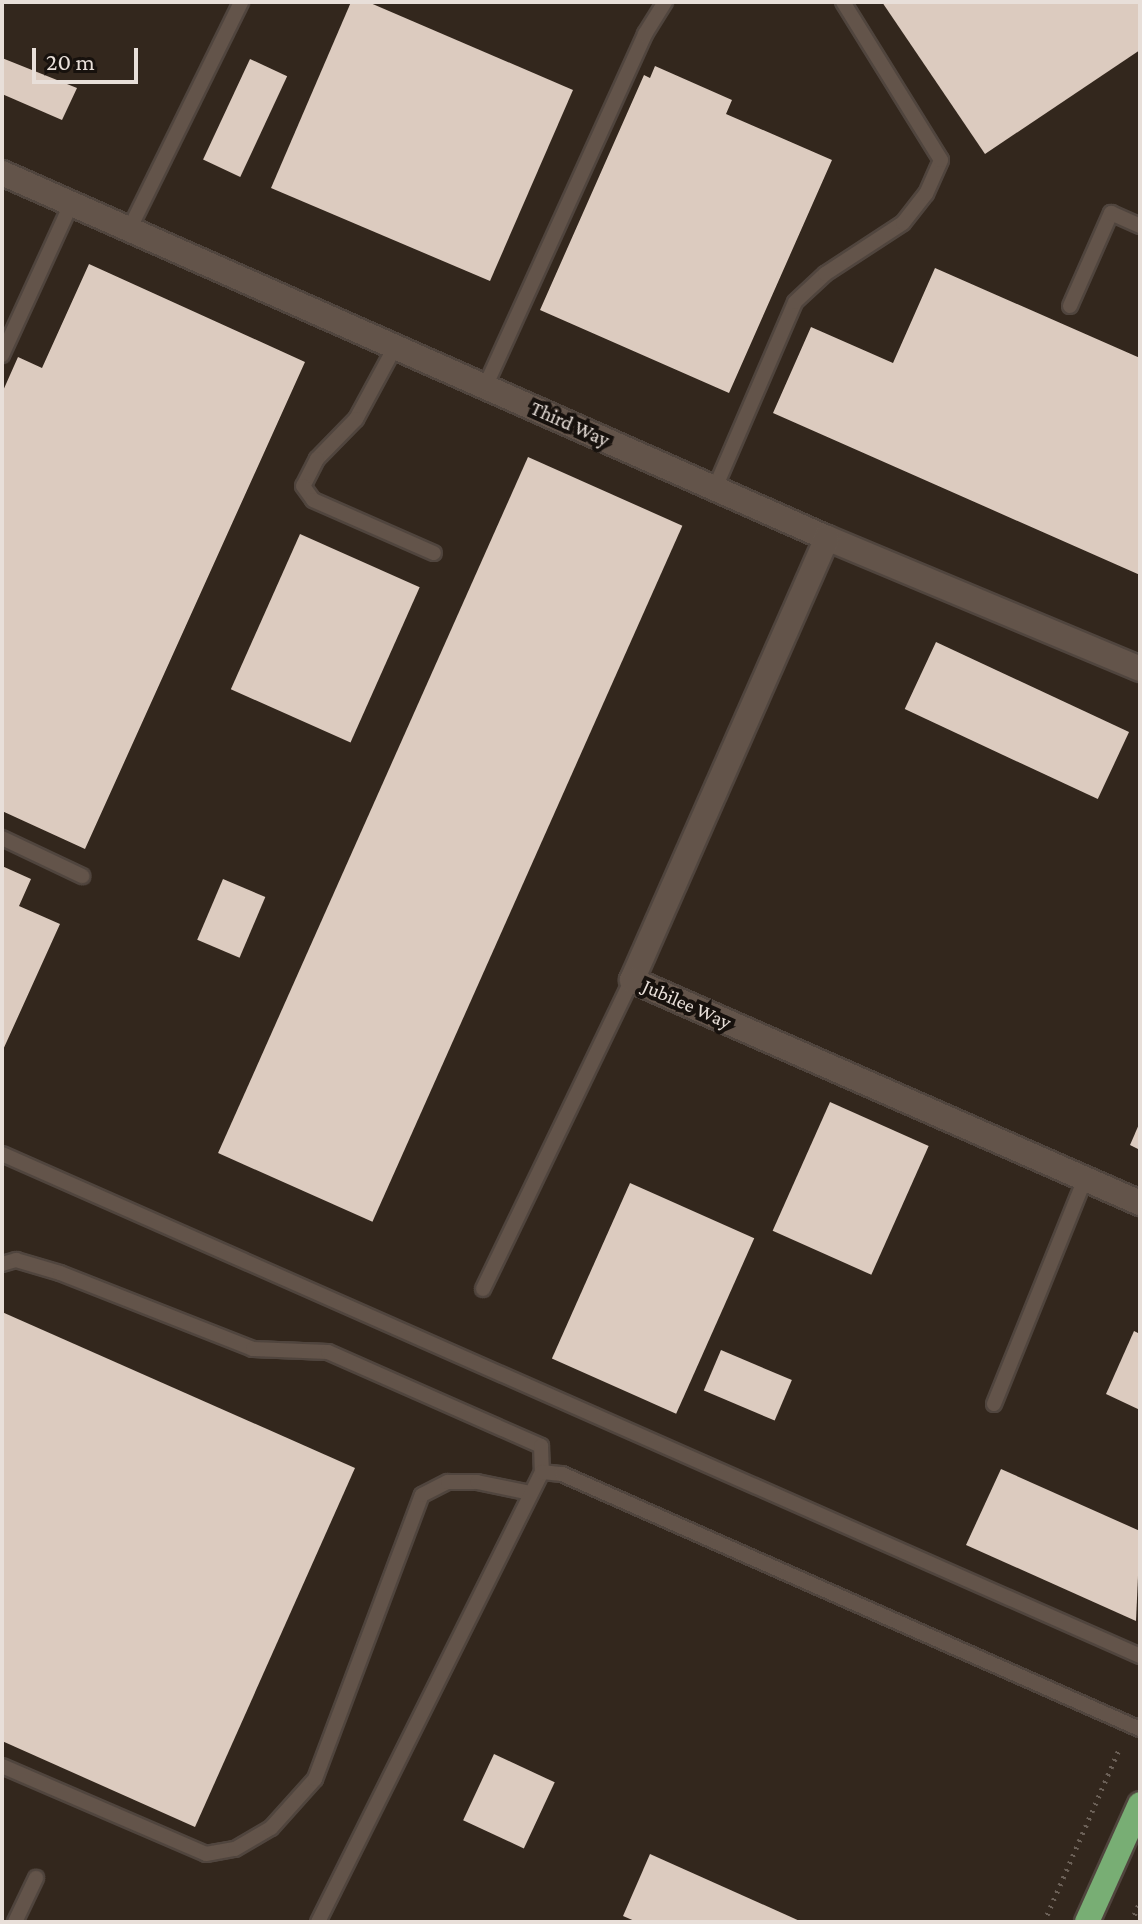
<!DOCTYPE html>
<html>
<head>
<meta charset="utf-8">
<style>
  body { margin:0 }
  #map { position:relative; width:1142px; height:1924px; overflow:hidden; background:#33271d; font-family:"Crimson Pro",serif }
  div>[style] { position:absolute }
  [style*='--x'] { left:calc(var(--x)*1px); top:calc(var(--y)*1px); width:calc(var(--w)*1px); rotate:calc(var(--a)*1deg) }
  .building>* { inset:0; background:#dccbbf; transform-origin:0 0 }
  .path>* { height:5px; margin-top:-2.5px; transform-origin:0; background:repeating-linear-gradient(90deg,#6b6057 0 2px,transparent 0 8px) }
  .roads { filter:drop-shadow(2px 0 #50453e) drop-shadow(-2px 0 #50453e) drop-shadow(0 2px #50453e) drop-shadow(0 -2px #50453e) }
  .lane>* { height:14px; margin:-7px; padding:0 7px; transform-origin:7px; border-radius:7px; background:#63544a }
  .street>* { height:24px; margin:-12px; padding:0 12px; transform-origin:12px; border-radius:12px; background:#63544a }
  .highway>* { height:24px; margin:-12px; padding:0 12px; transform-origin:12px; border-radius:12px; background:#78ae74 }
  span { translate:-50% -50%; white-space:nowrap; text-align:center; line-height:1.15; -webkit-text-stroke:8px #17110d; paint-order:stroke }
  .street-label { font-size:20px; color:#e8dfd9 }
  .frame { position:absolute; inset:0; border:4px solid #e8dfd9; pointer-events:none }
  .scale { position:absolute; left:32px; top:48px; width:106px; height:36px; box-sizing:border-box; border:4px solid #e8dfd9; border-top:0; padding-left:10px; font-size:24px; line-height:28px; white-space:nowrap; color:#e8dfd9; -webkit-text-stroke:6px #17110d; paint-order:stroke }
</style>
</head>
<body>
<div id="map">
  <div class="building">
    <i style="clip-path:polygon(351px 2px,368px 2px,573px 90px,490px 281px,271px 188px)"></i>
    <i style="clip-path:polygon(882px 2px,1140px 2px,1140px 50px,985px 154px)"></i>
    <i style="clip-path:polygon(2px 58px,77px 88px,62px 120px,2px 94px)"></i>
    <i style="left:250px;top:59px;width:41px;height:111px;rotate:25deg"></i>
    <i style="clip-path:polygon(655px 66px,732px 100px,726px 114px,832px 160px,729px 393px,540px 310px,644px 75px,650px 78px)"></i>
    <i style="clip-path:polygon(89px 264px,305px 362px,85px 849px,2px 811px,2px 393px,18px 357px,42px 368px)"></i>
    <i style="clip-path:polygon(935px 268px,1140px 358px,1140px 575px,773px 413px,811px 327px,893px 363px)"></i>
    <i style="left:528px;top:457px;width:169px;height:762px;rotate:24deg"></i>
    <i style="left:300px;top:534px;width:131px;height:170px;rotate:24deg"></i>
    <i style="left:936px;top:642px;width:213px;height:74px;rotate:25deg"></i>
    <i style="clip-path:polygon(2px 866px,31px 879px,19px 906px,60px 924px,2px 1052px)"></i>
    <i style="left:223px;top:879px;width:46px;height:66px;rotate:23deg"></i>
    <i style="left:830px;top:1102px;width:108px;height:141px;rotate:24deg"></i>
    <i style="clip-path:polygon(1140px 1122px,1140px 1150px,1130px 1145px)"></i>
    <i style="left:630px;top:1183px;width:136px;height:192px;rotate:24deg"></i>
    <i style="clip-path:polygon(2px 1312px,355px 1468px,195px 1827px,2px 1741px)"></i>
    <i style="clip-path:polygon(1134px 1331px,1140px 1334px,1140px 1410px,1106px 1394px)"></i>
    <i style="left:721px;top:1350px;width:77px;height:44px;rotate:23deg"></i>
    <i style="clip-path:polygon(1001px 1469px,1140px 1531px,1136px 1621px,966px 1545px)"></i>
    <i style="left:494px;top:1754px;width:67px;height:73px;rotate:25deg"></i>
    <i style="clip-path:polygon(650px 1854px,802px 1922px,637px 1922px,623px 1916px)"></i>
  </div>
  <div class="path">
    <i style="--x:1044;--y:1922;--w:191;--a:-66.5"></i>
    <i style="--x:1131;--y:1922;--w:22;--a:-66"></i>
  </div>
  <div class="roads">
    <div class="lane">
      <i style="--x:129;--y:230;--w:254;--a:-63.8"></i>
      <i style="--x:1070;--y:306;--w:102;--a:-66.2"></i>
      <i style="--x:1111;--y:213;--w:32;--a:24"></i>
      <i style="--x:395;--y:347;--w:82;--a:118.4"></i>
      <i style="--x:356;--y:419;--w:56;--a:134.3"></i>
      <i style="--x:317;--y:459;--w:30;--a:117"></i>
      <i style="--x:303;--y:486;--w:17;--a:54"></i>
      <i style="--x:313;--y:500;--w:132;--a:23.7"></i>
      <i style="--x:2;--y:355;--w:166;--a:-65.4"></i>
      <i style="--x:485;--y:387;--w:388;--a:-65.6"></i>
      <i style="--x:645;--y:34;--w:38;--a:-58"></i>
      <i style="--x:715;--y:488;--w:202;--a:-66.7"></i>
      <i style="--x:795;--y:302;--w:41;--a:-43"></i>
      <i style="--x:825;--y:274;--w:93;--a:-33.2"></i>
      <i style="--x:903;--y:223;--w:37;--a:-52"></i>
      <i style="--x:926;--y:194;--w:37;--a:-66"></i>
      <i style="--x:941;--y:160;--w:186;--a:-121.8"></i>
      <i style="--x:2;--y:838;--w:89;--a:25.4"></i>
      <i style="--x:2;--y:1154;--w:1244;--a:23.8"></i>
      <i style="--x:2;--y:1264;--w:15;--a:-16"></i>
      <i style="--x:16;--y:1260;--w:46;--a:16.5"></i>
      <i style="--x:60;--y:1273;--w:207;--a:21.5"></i>
      <i style="--x:253;--y:1349;--w:75;--a:2.3"></i>
      <i style="--x:328;--y:1352;--w:233;--a:23.8"></i>
      <i style="--x:541;--y:1446;--w:26;--a:88"></i>
      <i style="--x:483;--y:1289;--w:343;--a:-64.3"></i>
      <i style="--x:994;--y:1404;--w:243;--a:-68"></i>
      <i style="--x:2;--y:1766;--w:222;--a:23.3"></i>
      <i style="--x:206;--y:1854;--w:29;--a:-10"></i>
      <i style="--x:235;--y:1849;--w:42;--a:-30.3"></i>
      <i style="--x:271;--y:1828;--w:66;--a:-48.1"></i>
      <i style="--x:315;--y:1779;--w:303;--a:-69.4"></i>
      <i style="--x:422;--y:1495;--w:29;--a:-27"></i>
      <i style="--x:448;--y:1482;--w:29;--a:0"></i>
      <i style="--x:477;--y:1482;--w:54;--a:11.7"></i>
      <i style="--x:15;--y:1922;--w:49;--a:-64.5"></i>
      <i style="--x:318;--y:1922;--w:503;--a:-63.54"></i>
      <i style="--x:542;--y:1472;--w:20;--a:6"></i>
      <i style="--x:562;--y:1474;--w:632;--a:23.81"></i>
    </div>
    <div class="street">
      <i style="--x:2;--y:173;--w:902;--a:23.87"></i>
      <i style="--x:827;--y:538;--w:339;--a:22.7"></i>
      <i style="--x:827;--y:538;--w:483;--a:113.8"></i>
      <i style="--x:632;--y:980;--w:555;--a:23.7"></i>
    </div>
    <div class="highway">
      <i style="--x:1087;--y:1922;--w:129;--a:-65.8"></i>
    </div>
  </div>
  <div class="street-label">
    <span style="left:570px;top:424px;rotate:24deg">Third Way</span>
    <span style="left:687px;top:1004px;rotate:24deg">Jubilee Way</span>
  </div>
  <div class="frame"></div>
  <div class="scale">20 m</div>
</div>
</body>
</html>
